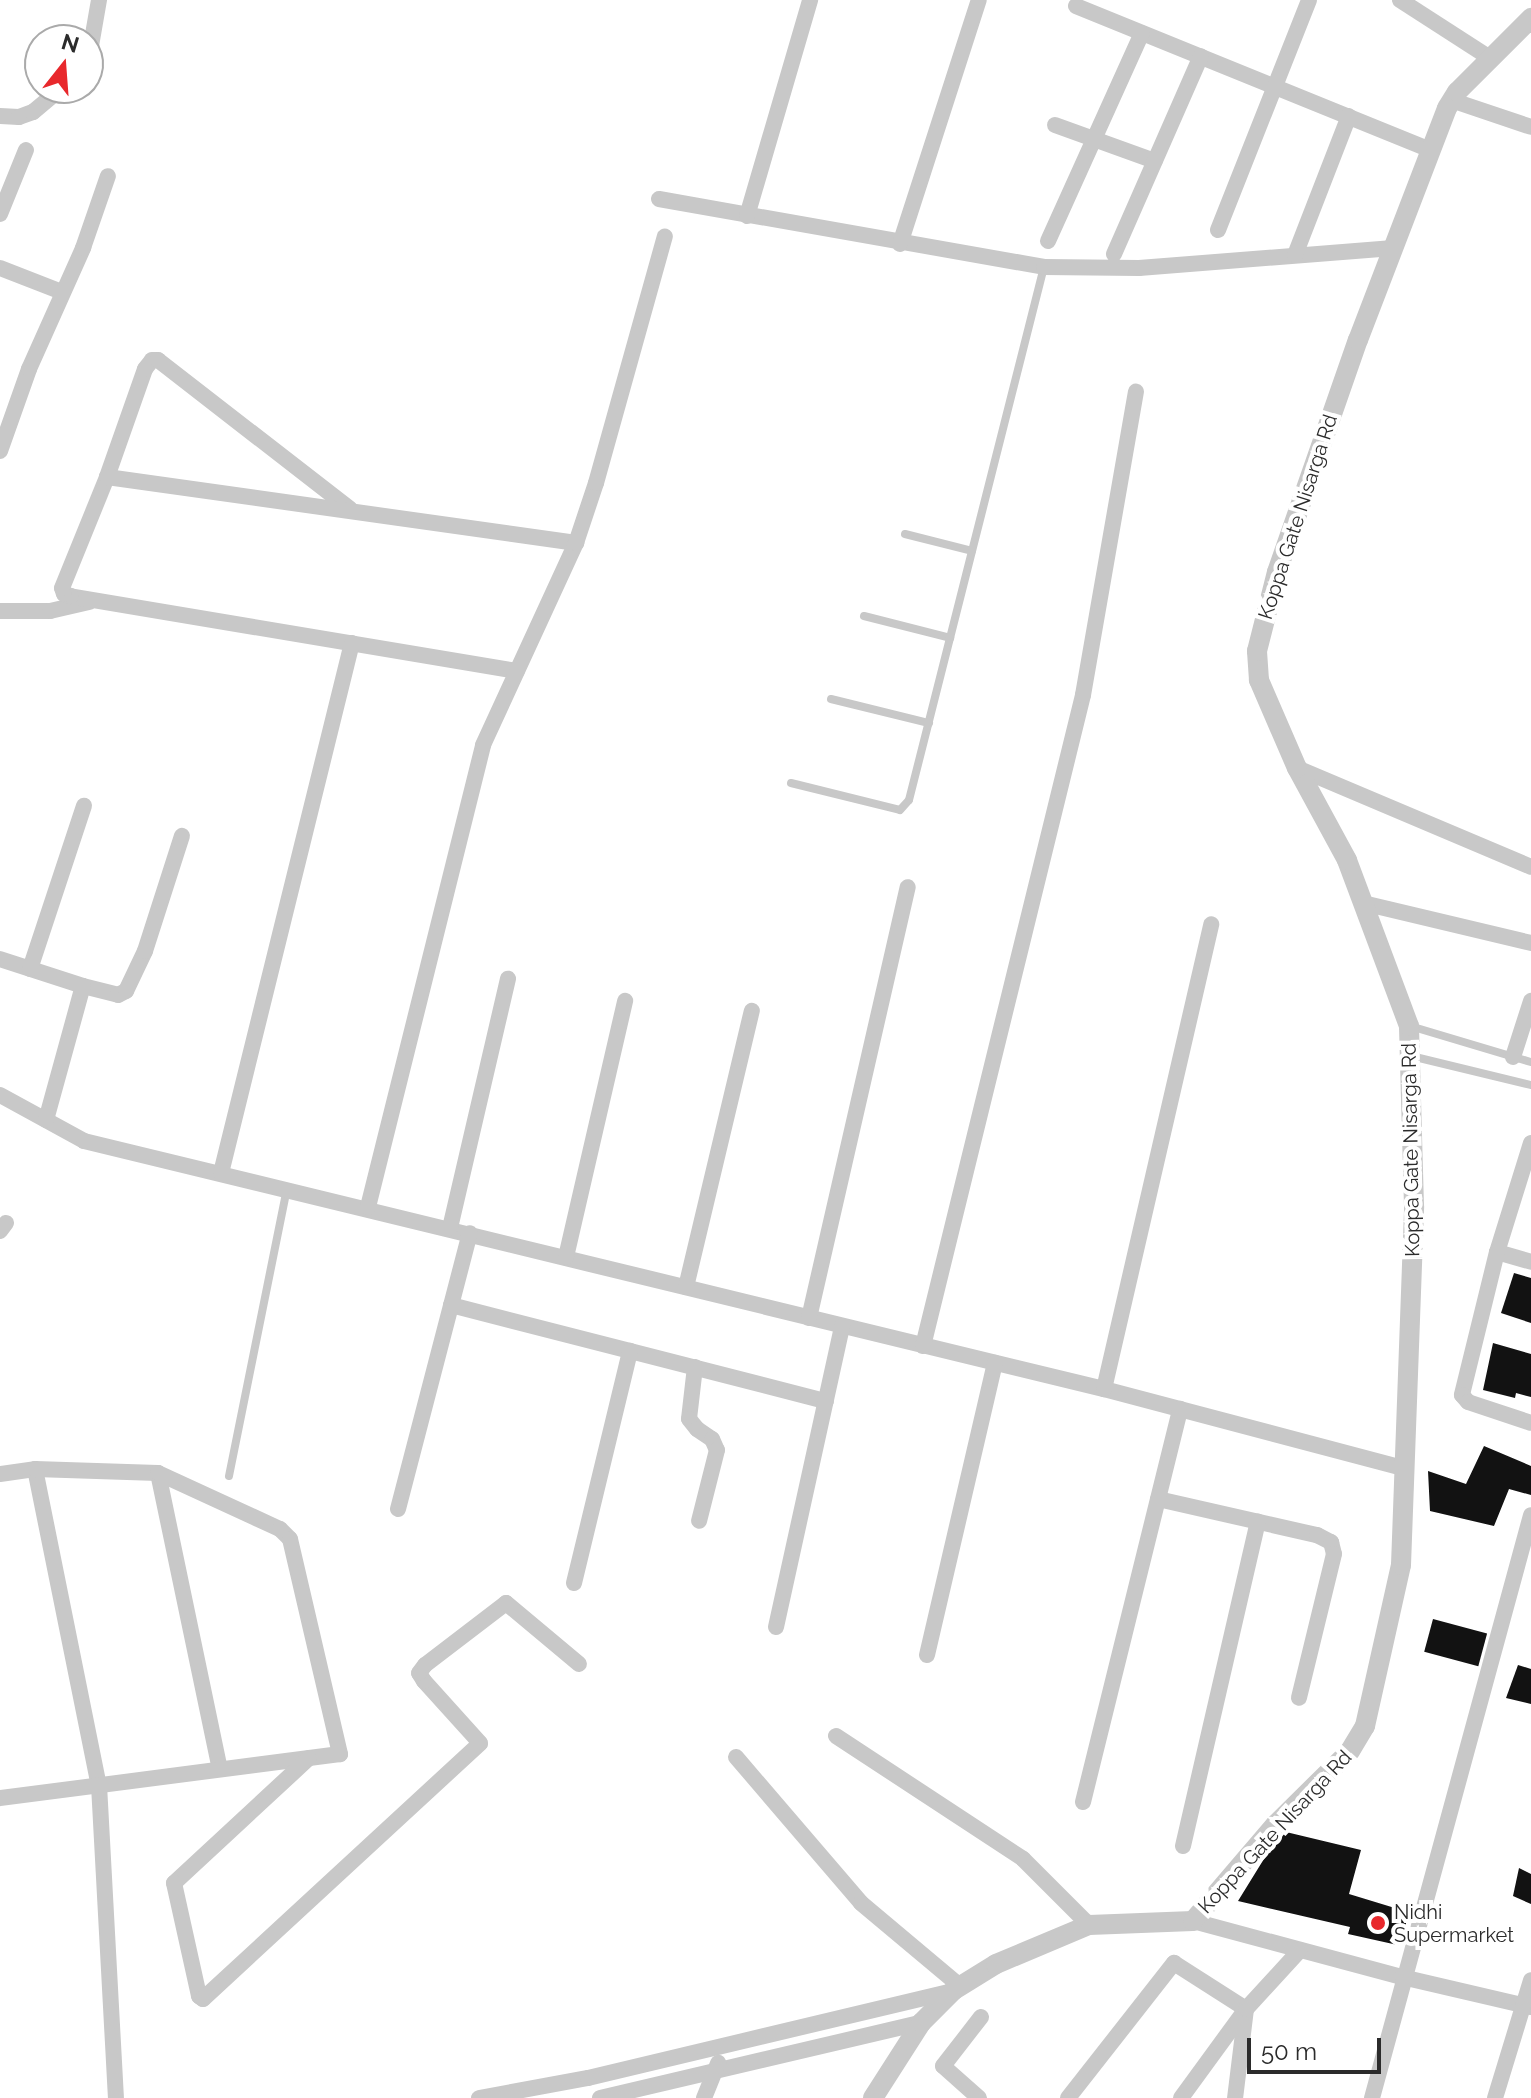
<!DOCTYPE html>
<html>
<head>
<meta charset="utf-8">
<style>
  body { margin:0 }
  #map { position:relative; width:1531px; height:2098px; overflow:hidden; background:#fff; font-family:Raleway,sans-serif }
  div>[style] { position:absolute }
  [style*='--x'] { left:calc(var(--x)*1px); top:calc(var(--y)*1px); width:calc(var(--w)*1px); rotate:calc(var(--a)*1deg) }
  .building>* { inset:0; background:#121212; transform-origin:0 0 }
  .service>* { height:8px; margin:-4px; padding:0 4px; transform-origin:4px; border-radius:4px; background:#c8c8c8 }
  .minor>* { height:16px; margin:-8px; padding:0 8px; transform-origin:8px; border-radius:8px; background:#c8c8c8 }
  .tertiary>* { height:20px; margin:-10px; padding:0 10px; transform-origin:10px; border-radius:10px; background:#c8c8c8 }
  .dots>* { width:22px; height:22px; translate:-50% -50%; box-sizing:border-box; border:4px solid #fff; border-radius:50% }
  span { translate:-50% -50%; white-space:nowrap; text-align:center; line-height:1.15; -webkit-text-stroke:8px #fff; paint-order:stroke }
  .street-label { font-size:20px; color:#2b2b2b }
  .poi-label { font-size:20px; color:#2b2b2b }
  .left { translate:0 -50%; text-align:left }
  .north { position:absolute; left:24px; top:24px; width:80px; height:80px; box-sizing:border-box; background:#fff; border:2px solid #aaa; border-radius:50%; rotate:17deg; font-size:22px; font-weight:700; line-height:32px; text-align:center; color:#2b2b2b }
  .north::after { content:''; display:block; margin:auto; width:28px; height:36px; background:#e8282c; clip-path:polygon(50% 0,100% 100%,50% 72%,0 100%) }
  .scale { position:absolute; left:1247px; top:2038px; width:134px; height:36px; box-sizing:border-box; border:4px solid #2b2b2b; border-top:0; padding-left:10px; font-size:24px; line-height:28px; white-space:nowrap; color:#2b2b2b; -webkit-text-stroke:6px #fff; paint-order:stroke }
</style>
</head>
<body>
<div id="map">
  <div class="building">
    <i style="clip-path:polygon(1514px 1273px,1531px 1278px,1531px 1323px,1501px 1313px)"></i>
    <i style="clip-path:polygon(1493px 1343px,1531px 1354px,1531px 1397px,1516px 1393px,1515px 1398px,1483px 1390px)"></i>
    <i style="clip-path:polygon(1484px 1446px,1531px 1466px,1531px 1495px,1509px 1489px,1494px 1526px,1430px 1511px,1428px 1471px,1466px 1484px)"></i>
    <i style="left:1433px;top:1619px;width:56px;height:34px;rotate:15deg"></i>
    <i style="clip-path:polygon(1518px 1665px,1531px 1669px,1531px 1704px,1506px 1698px)"></i>
    <i style="clip-path:polygon(1286px 1832px,1361px 1850px,1349px 1894px,1408px 1912px,1402px 1946px,1348px 1934px,1350px 1927px,1238px 1901px,1267px 1854px)"></i>
    <i style="clip-path:polygon(1519px 1868px,1531px 1874px,1531px 1904px,1513px 1896px)"></i>
  </div>
  <div class="service">
    <i style="--x:905;--y:534;--w:69;--a:14.2"></i>
    <i style="--x:864;--y:616;--w:89;--a:14.3"></i>
    <i style="--x:831;--y:699;--w:101;--a:13.8"></i>
    <i style="--x:791;--y:783;--w:112;--a:13.9"></i>
    <i style="--x:900;--y:810;--w:13;--a:-48"></i>
    <i style="--x:909;--y:800;--w:550;--a:-75.79"></i>
    <i style="--x:1410;--y:1026;--w:126;--a:16.6"></i>
    <i style="--x:1411;--y:1056;--w:123;--a:13.6"></i>
    <i style="--x:229;--y:1476;--w:293;--a:-78.6"></i>
  </div>
  <div class="minor">
    <i style="--x:1400;--y:0;--w:107;--a:32.8"></i>
    <i style="--x:1076;--y:6;--w:383;--a:22.1"></i>
    <i style="--x:88;--y:63;--w:64;--a:-80.1"></i>
    <i style="--x:1451;--y:100;--w:84;--a:18.6"></i>
    <i style="--x:0;--y:116;--w:19;--a:3"></i>
    <i style="--x:19;--y:117;--w:15;--a:-20"></i>
    <i style="--x:33;--y:112;--w:38;--a:-40"></i>
    <i style="--x:1055;--y:125;--w:106;--a:19.8"></i>
    <i style="--x:659;--y:199;--w:391;--a:10"></i>
    <i style="--x:1044;--y:267;--w:95;--a:0.6"></i>
    <i style="--x:1139;--y:268;--w:255;--a:-4.5"></i>
    <i style="--x:0;--y:214;--w:69;--a:-67.9"></i>
    <i style="--x:747;--y:216;--w:225;--a:-73.7"></i>
    <i style="--x:1218;--y:230;--w:247;--a:-68.4"></i>
    <i style="--x:1048;--y:241;--w:228;--a:-65.7"></i>
    <i style="--x:900;--y:244;--w:256;--a:-72.1"></i>
    <i style="--x:1114;--y:254;--w:216;--a:-66.3"></i>
    <i style="--x:1295;--y:255;--w:149;--a:-68.8"></i>
    <i style="--x:0;--y:268;--w:66;--a:21.2"></i>
    <i style="--x:0;--y:451;--w:87;--a:-70.5"></i>
    <i style="--x:29;--y:369;--w:133;--a:-65.9"></i>
    <i style="--x:83;--y:248;--w:76;--a:-70.9"></i>
    <i style="--x:107;--y:477;--w:114;--a:-70.6"></i>
    <i style="--x:145;--y:369;--w:11;--a:-52"></i>
    <i style="--x:152;--y:360;--w:6;--a:0"></i>
    <i style="--x:158;--y:360;--w:243;--a:37.8"></i>
    <i style="--x:0;--y:611;--w:50;--a:0"></i>
    <i style="--x:50;--y:611;--w:40;--a:-13"></i>
    <i style="--x:517;--y:671;--w:452;--a:-170.5"></i>
    <i style="--x:71;--y:596;--w:7;--a:-164"></i>
    <i style="--x:64;--y:594;--w:6;--a:-108"></i>
    <i style="--x:62;--y:588;--w:120;--a:-67.9"></i>
    <i style="--x:107;--y:477;--w:474;--a:8"></i>
    <i style="--x:1297;--y:768;--w:254;--a:22.9"></i>
    <i style="--x:1363;--y:903;--w:173;--a:13.4"></i>
    <i style="--x:0;--y:959;--w:87;--a:18"></i>
    <i style="--x:83;--y:986;--w:36;--a:14"></i>
    <i style="--x:118;--y:995;--w:9;--a:-27"></i>
    <i style="--x:126;--y:991;--w:44;--a:-64.6"></i>
    <i style="--x:145;--y:951;--w:121;--a:-72.2"></i>
    <i style="--x:30;--y:969;--w:172;--a:-71.7"></i>
    <i style="--x:1513;--y:1057;--w:59;--a:-72.2"></i>
    <i style="--x:0;--y:1095;--w:96;--a:28.7"></i>
    <i style="--x:84;--y:1141;--w:1050;--a:13.67"></i>
    <i style="--x:1104;--y:1389;--w:312;--a:14.8"></i>
    <i style="--x:46;--y:1120;--w:139;--a:-74.6"></i>
    <i style="--x:1531;--y:1143;--w:114;--a:107.3"></i>
    <i style="--x:1497;--y:1252;--w:35;--a:16"></i>
    <i style="--x:221;--y:1173;--w:546;--a:-76.12"></i>
    <i style="--x:368;--y:1207;--w:476;--a:-76"></i>
    <i style="--x:483;--y:745;--w:222;--a:-65.3"></i>
    <i style="--x:576;--y:543;--w:63;--a:-71.6"></i>
    <i style="--x:596;--y:483;--w:256;--a:-74.4"></i>
    <i style="--x:450;--y:1228;--w:256;--a:-76.9"></i>
    <i style="--x:0;--y:1231;--w:10;--a:-53"></i>
    <i style="--x:1497;--y:1252;--w:147;--a:103.8"></i>
    <i style="--x:1462;--y:1395;--w:9;--a:49"></i>
    <i style="--x:1468;--y:1402;--w:66;--a:18.4"></i>
    <i style="--x:566;--y:1257;--w:263;--a:-77"></i>
    <i style="--x:686;--y:1287;--w:284;--a:-76.6"></i>
    <i style="--x:451;--y:1305;--w:387;--a:14.4"></i>
    <i style="--x:809;--y:1318;--w:442;--a:-77.1"></i>
    <i style="--x:923;--y:1346;--w:670;--a:-76.19"></i>
    <i style="--x:1083;--y:695;--w:308;--a:-80.1"></i>
    <i style="--x:695;--y:1367;--w:52;--a:96.6"></i>
    <i style="--x:689;--y:1419;--w:13;--a:51"></i>
    <i style="--x:697;--y:1429;--w:18;--a:34"></i>
    <i style="--x:712;--y:1439;--w:12;--a:66"></i>
    <i style="--x:717;--y:1450;--w:73;--a:104.2"></i>
    <i style="--x:1104;--y:1389;--w:477;--a:-77"></i>
    <i style="--x:35;--y:1469;--w:322;--a:78.6"></i>
    <i style="--x:99;--y:1785;--w:313;--a:86.9"></i>
    <i style="--x:158;--y:1473;--w:302;--a:78.2"></i>
    <i style="--x:0;--y:1474;--w:35;--a:-8"></i>
    <i style="--x:35;--y:1469;--w:123;--a:1.9"></i>
    <i style="--x:158;--y:1473;--w:134;--a:24.7"></i>
    <i style="--x:280;--y:1529;--w:14;--a:45"></i>
    <i style="--x:290;--y:1539;--w:221;--a:76.9"></i>
    <i style="--x:340;--y:1754;--w:343;--a:172.6"></i>
    <i style="--x:1158;--y:1499;--w:163;--a:12.8"></i>
    <i style="--x:1317;--y:1535;--w:16;--a:27"></i>
    <i style="--x:1331;--y:1542;--w:12;--a:76"></i>
    <i style="--x:1334;--y:1554;--w:148;--a:103.7"></i>
    <i style="--x:398;--y:1509;--w:285;--a:-75.4"></i>
    <i style="--x:574;--y:1583;--w:239;--a:-76.4"></i>
    <i style="--x:776;--y:1627;--w:308;--a:-77.6"></i>
    <i style="--x:927;--y:1655;--w:300;--a:-76.9"></i>
    <i style="--x:836;--y:1736;--w:224;--a:33.3"></i>
    <i style="--x:1023;--y:1859;--w:93;--a:45"></i>
    <i style="--x:736;--y:1757;--w:192;--a:49.4"></i>
    <i style="--x:861;--y:1903;--w:129;--a:40"></i>
    <i style="--x:309;--y:1758;--w:184;--a:137.2"></i>
    <i style="--x:174;--y:1883;--w:116;--a:77.5"></i>
    <i style="--x:199;--y:1996;--w:5;--a:37"></i>
    <i style="--x:203;--y:1999;--w:377;--a:-42.7"></i>
    <i style="--x:480;--y:1743;--w:84;--a:-132.1"></i>
    <i style="--x:424;--y:1681;--w:9;--a:-122"></i>
    <i style="--x:419;--y:1673;--w:10;--a:-53"></i>
    <i style="--x:425;--y:1665;--w:102;--a:-37.4"></i>
    <i style="--x:506;--y:1603;--w:95;--a:39.9"></i>
    <i style="--x:1083;--y:1802;--w:405;--a:-76.1"></i>
    <i style="--x:1183;--y:1846;--w:333;--a:-77"></i>
    <i style="--x:1193;--y:1921;--w:216;--a:15"></i>
    <i style="--x:1402;--y:1977;--w:132;--a:13.1"></i>
    <i style="--x:479;--y:2098;--w:111;--a:-10.4"></i>
    <i style="--x:588;--y:2078;--w:375;--a:-13.4"></i>
    <i style="--x:600;--y:2098;--w:330;--a:-13.2"></i>
    <i style="--x:704;--y:2098;--w:38;--a:-68"></i>
    <i style="--x:979;--y:2098;--w:48;--a:-138.4"></i>
    <i style="--x:943;--y:2066;--w:62;--a:-52.2"></i>
    <i style="--x:1068;--y:2098;--w:172;--a:-51.9"></i>
    <i style="--x:1174;--y:1963;--w:85;--a:32.6"></i>
    <i style="--x:1246;--y:2009;--w:90;--a:97"></i>
    <i style="--x:1181;--y:2098;--w:110;--a:-53.9"></i>
    <i style="--x:1246;--y:2009;--w:80;--a:-47.5"></i>
    <i style="--x:1372;--y:2098;--w:604;--a:-74.74"></i>
    <i style="--x:1495;--y:2098;--w:123;--a:-73"></i>
  </div>
  <div class="tertiary">
    <i style="--x:873;--y:2098;--w:89;--a:-57.4"></i>
    <i style="--x:921;--y:2023;--w:47;--a:-45"></i>
    <i style="--x:954;--y:1990;--w:49;--a:-31.8"></i>
    <i style="--x:996;--y:1964;--w:101;--a:-22.8"></i>
    <i style="--x:1089;--y:1925;--w:104;--a:-2.2"></i>
    <i style="--x:1193;--y:1921;--w:126;--a:-49.5"></i>
    <i style="--x:1275;--y:1825;--w:105;--a:-44.6"></i>
    <i style="--x:1350;--y:1751;--w:29;--a:-59"></i>
    <i style="--x:1365;--y:1726;--w:165;--a:-77.4"></i>
    <i style="--x:1401;--y:1565;--w:359;--a:-87.9"></i>
    <i style="--x:1414;--y:1206;--w:180;--a:-91.6"></i>
    <i style="--x:1409;--y:1026;--w:177;--a:-110.5"></i>
    <i style="--x:1347;--y:860;--w:105;--a:-118.5"></i>
    <i style="--x:1297;--y:768;--w:96;--a:-113.4"></i>
    <i style="--x:1259;--y:680;--w:29;--a:-94"></i>
    <i style="--x:1257;--y:651;--w:81;--a:-75.8"></i>
    <i style="--x:1277;--y:572;--w:246;--a:-70.8"></i>
    <i style="--x:1358;--y:340;--w:248;--a:-69"></i>
    <i style="--x:1447;--y:108;--w:19;--a:-58"></i>
    <i style="--x:1457;--y:92;--w:105;--a:-45"></i>
  </div>
  <div class="dots">
    <i style="left:1378px;top:1923px;background:#e8282c"></i>
  </div>
  <div class="street-label">
    <span style="left:1298px;top:517px;rotate:-72deg">Koppa Gate Nisarga Rd</span>
    <span style="left:1411px;top:1150px;rotate:-91deg">Koppa Gate Nisarga Rd</span>
    <span style="left:1275px;top:1832px;rotate:-47deg">Koppa Gate Nisarga Rd</span>
  </div>
  <div class="poi-label">
    <span class="left" style="left:1394px;top:1924px">Nidhi<br>Supermarket</span>
  </div>
  <div class="north">N</div>
  <div class="scale">50 m</div>
</div>
</body>
</html>
